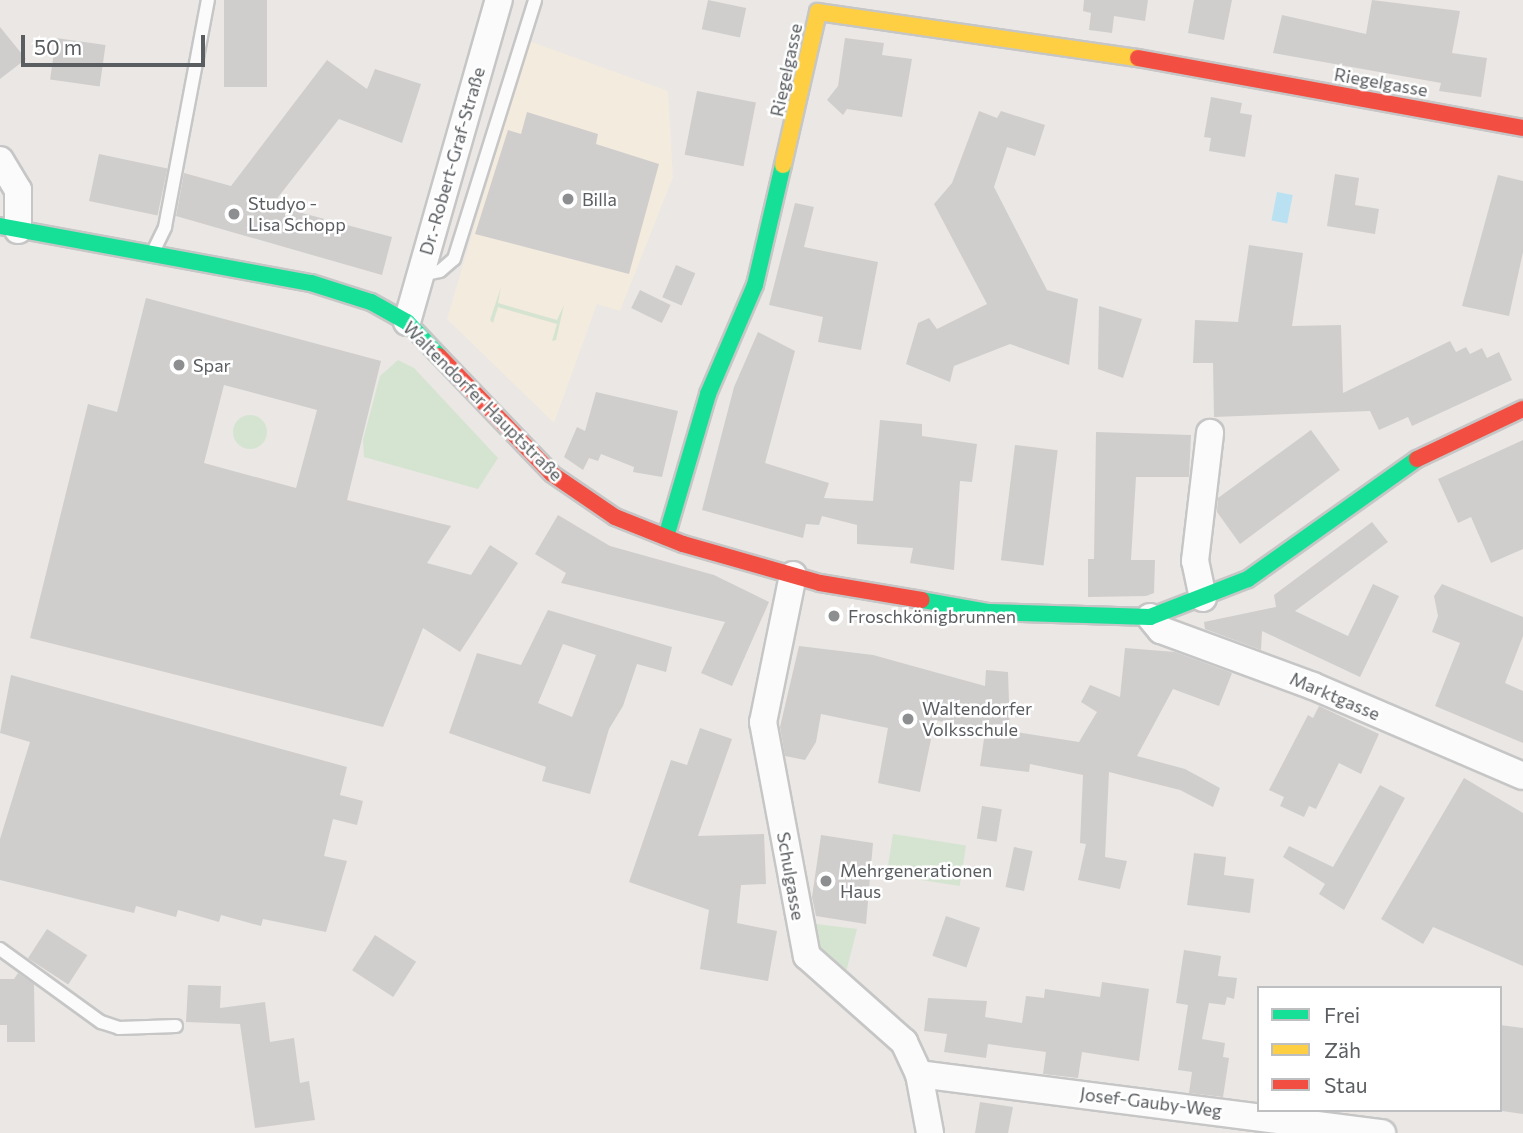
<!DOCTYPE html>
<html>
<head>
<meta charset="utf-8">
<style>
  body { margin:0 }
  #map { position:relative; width:1523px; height:1133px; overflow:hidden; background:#eae7e4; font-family:Commissioner,sans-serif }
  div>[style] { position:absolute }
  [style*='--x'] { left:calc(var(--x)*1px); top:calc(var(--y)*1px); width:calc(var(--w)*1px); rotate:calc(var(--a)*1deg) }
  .commercial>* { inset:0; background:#f3ebdd }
  .green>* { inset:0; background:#d5e4d0; transform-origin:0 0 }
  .round { border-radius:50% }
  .water>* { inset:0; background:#bae1f2; transform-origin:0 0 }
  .building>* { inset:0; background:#d0cecd; transform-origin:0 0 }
  .roads { filter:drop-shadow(2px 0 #c6c6c6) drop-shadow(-2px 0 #c6c6c6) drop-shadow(0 2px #c6c6c6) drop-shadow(0 -2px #c6c6c6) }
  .lane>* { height:12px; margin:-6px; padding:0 6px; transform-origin:6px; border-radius:6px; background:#fcfbfb }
  .street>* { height:26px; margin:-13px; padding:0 13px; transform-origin:13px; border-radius:13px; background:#fcfbfb }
  .fast>* { height:16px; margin:-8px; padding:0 8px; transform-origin:8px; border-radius:8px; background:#16e098 }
  .slow>* { height:16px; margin:-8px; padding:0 8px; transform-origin:8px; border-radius:8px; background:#ffcf43 }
  .jam>* { height:16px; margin:-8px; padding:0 8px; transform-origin:8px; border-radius:8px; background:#f24e42 }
  .dots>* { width:19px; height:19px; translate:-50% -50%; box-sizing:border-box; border:4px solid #fff; border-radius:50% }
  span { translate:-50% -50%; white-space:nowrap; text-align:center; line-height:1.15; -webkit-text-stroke:5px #fff; paint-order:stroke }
  .street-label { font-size:18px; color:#5a5e61 }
  .poi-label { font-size:18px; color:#5a5e61 }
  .left { translate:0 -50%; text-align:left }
  .legend { position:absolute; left:1257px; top:986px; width:245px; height:126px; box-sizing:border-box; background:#fff; border:2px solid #bdbfc0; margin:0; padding:9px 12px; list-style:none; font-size:21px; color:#5a5e61 }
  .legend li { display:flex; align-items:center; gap:14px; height:35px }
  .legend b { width:35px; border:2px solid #bdbfc0 }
  .scale { position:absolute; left:21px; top:35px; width:184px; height:32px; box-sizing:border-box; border:4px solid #5a5e61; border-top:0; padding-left:9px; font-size:21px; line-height:24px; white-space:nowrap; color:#5a5e61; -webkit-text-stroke:5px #fff; paint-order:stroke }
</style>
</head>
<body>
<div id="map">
  <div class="commercial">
    <i style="clip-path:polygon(529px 41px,668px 91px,673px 177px,620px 311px,597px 304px,554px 423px,447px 319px)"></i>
  </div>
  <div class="green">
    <i style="clip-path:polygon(501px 287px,498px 303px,557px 320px,564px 305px,556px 340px,552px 341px,557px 324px,498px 307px,493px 323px,490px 320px)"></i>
    <i style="clip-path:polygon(398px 360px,414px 368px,498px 458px,478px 489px,364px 457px,363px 440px,380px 376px)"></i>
    <i class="round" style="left:233px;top:415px;width:34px;height:34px"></i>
    <i style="left:893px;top:834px;width:74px;height:41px;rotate:9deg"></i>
    <i style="clip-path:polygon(808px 923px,857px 929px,844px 980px,822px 957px)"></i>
  </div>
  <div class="water">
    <i style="left:1277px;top:192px;width:16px;height:29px;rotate:11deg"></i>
  </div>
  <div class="building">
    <i style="left:224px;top:0;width:43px;height:87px"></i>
    <i style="left:708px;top:0;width:39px;height:30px;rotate:12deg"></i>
    <i style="clip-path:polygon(1084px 0,1148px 0,1145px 21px,1114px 16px,1112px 33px,1089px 30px,1091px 13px,1083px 11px)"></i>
    <i style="clip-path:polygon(1194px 0,1232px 0,1224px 40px,1188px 33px)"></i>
    <i style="clip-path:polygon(1372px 0,1460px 11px,1452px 53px,1487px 58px,1481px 97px,1439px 91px,1441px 83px,1273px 53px,1282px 15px,1366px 34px)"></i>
    <i style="clip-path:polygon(0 27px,26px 59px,0 79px)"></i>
    <i style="left:56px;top:38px;width:50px;height:42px;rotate:8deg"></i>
    <i style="clip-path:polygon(845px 38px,884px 43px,882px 55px,912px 59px,902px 117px,847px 109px,843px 115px,827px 100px,838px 86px)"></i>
    <i style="clip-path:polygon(327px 60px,367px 89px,375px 69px,421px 84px,402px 143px,339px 119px,272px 205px,392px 237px,382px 275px,176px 216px,184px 173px,231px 186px)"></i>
    <i style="left:697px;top:91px;width:60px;height:65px;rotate:11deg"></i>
    <i style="clip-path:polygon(1211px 97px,1242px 103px,1240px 113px,1252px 115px,1245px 157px,1209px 151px,1211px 138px,1204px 137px)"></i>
    <i style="clip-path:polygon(979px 111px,997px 118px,1001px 111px,1045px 125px,1035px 156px,1007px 147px,994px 187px,1047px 290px,1078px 299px,1069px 365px,1010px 344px,954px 366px,950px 382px,906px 364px,918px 323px,929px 318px,937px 329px,987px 304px,934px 204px,952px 183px)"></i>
    <i style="clip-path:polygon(527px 112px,598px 134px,596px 144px,659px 164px,629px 274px,475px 234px,508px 130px,521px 134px)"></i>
    <i style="left:99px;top:154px;width:70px;height:48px;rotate:12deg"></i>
    <i style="clip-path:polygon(1335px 174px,1359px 178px,1355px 205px,1379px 209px,1375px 234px,1327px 226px)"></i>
    <i style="clip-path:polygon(1498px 175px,1523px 181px,1523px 252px,1509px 316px,1462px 306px)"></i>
    <i style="clip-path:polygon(795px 203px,814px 207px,804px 247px,878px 262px,861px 350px,818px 342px,823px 317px,769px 305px)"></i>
    <i style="clip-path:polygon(1249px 245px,1303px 253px,1292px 326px,1341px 325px,1343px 393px,1450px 341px,1456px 352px,1466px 347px,1470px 354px,1482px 348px,1487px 358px,1499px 352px,1512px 380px,1412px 426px,1408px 417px,1379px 430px,1370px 411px,1214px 417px,1213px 363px,1193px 363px,1195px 320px,1238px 322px)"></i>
    <i style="left:676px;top:265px;width:21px;height:35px;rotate:23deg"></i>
    <i style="left:640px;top:290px;width:34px;height:20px;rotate:26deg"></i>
    <i style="clip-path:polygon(evenodd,146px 298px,381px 361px,347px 500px,451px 526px,427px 563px,471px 575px,490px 545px,518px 563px,460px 652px,423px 628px,383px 727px,30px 638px,88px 404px,117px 412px,146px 298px,224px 385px,317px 410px,296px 488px,204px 463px,224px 385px)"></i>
    <i style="clip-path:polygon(1099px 306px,1142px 319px,1123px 378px,1098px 369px)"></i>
    <i style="clip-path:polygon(758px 332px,795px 351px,765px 463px,829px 483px,824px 498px,873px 501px,880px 420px,922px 424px,922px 436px,977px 444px,972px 482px,960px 481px,954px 570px,910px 563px,913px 548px,857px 544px,857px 525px,822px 516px,819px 525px,806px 524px,803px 538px,702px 510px,734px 387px)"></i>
    <i style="clip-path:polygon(596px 392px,678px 411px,662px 477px,633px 472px,634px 467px,601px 454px,598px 461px,589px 458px,583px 470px,564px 457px,577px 427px,585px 431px)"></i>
    <i style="clip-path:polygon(1311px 430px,1340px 470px,1240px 544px,1217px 512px,1218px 498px)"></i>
    <i style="clip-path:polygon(1096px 432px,1191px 435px,1189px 477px,1136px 477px,1131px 560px,1155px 560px,1154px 593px,1146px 596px,1088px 597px,1088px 559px,1094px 559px)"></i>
    <i style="clip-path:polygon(1523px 440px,1523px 549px,1491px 563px,1471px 517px,1458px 523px,1438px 479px)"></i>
    <i style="left:1015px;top:445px;width:43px;height:116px;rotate:7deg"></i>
    <i style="clip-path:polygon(558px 515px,610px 546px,714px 575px,769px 602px,732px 686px,701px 673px,725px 622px,561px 583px,566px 573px,535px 554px)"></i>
    <i style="clip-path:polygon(1372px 522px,1388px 542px,1295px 611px,1348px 636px,1373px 584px,1399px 596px,1360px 677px,1262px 631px,1261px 650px,1205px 629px,1204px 622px,1276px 607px,1274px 595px)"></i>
    <i style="clip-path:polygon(1442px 584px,1523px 617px,1523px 636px,1505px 683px,1523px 691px,1523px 743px,1435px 706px,1460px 643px,1432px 632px,1438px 616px,1434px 596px)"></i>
    <i style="clip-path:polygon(evenodd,548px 610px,672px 647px,666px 672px,637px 664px,623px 706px,609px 729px,590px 794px,542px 781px,546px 767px,449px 733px,477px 653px,521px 665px,548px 610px,563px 644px,596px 655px,572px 717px,538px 703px,563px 644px)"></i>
    <i style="clip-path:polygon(799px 646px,873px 655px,985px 686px,986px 670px,1008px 672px,1010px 731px,1079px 742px,1097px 712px,1081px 702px,1090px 685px,1120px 697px,1125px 648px,1175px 652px,1232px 673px,1219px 706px,1173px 689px,1137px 756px,1185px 769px,1220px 788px,1213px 807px,1180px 790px,1109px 772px,1105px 857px,1127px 861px,1120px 889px,1078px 880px,1086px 844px,1080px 843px,1083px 775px,1030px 764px,1029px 772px,980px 766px,985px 732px,935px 720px,920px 792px,878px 783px,888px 728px,821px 714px,816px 742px,805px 760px,785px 756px,780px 727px)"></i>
    <i style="clip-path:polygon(11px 675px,347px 767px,340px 795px,363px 801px,357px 825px,333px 819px,324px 856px,347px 861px,326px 932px,263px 919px,261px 926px,221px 915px,219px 922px,178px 910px,176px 917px,136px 906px,134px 913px,0 880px,0 839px,30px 742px,0 733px)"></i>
    <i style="clip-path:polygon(1319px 706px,1379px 734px,1361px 774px,1339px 763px,1316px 809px,1309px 806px,1304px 817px,1280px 806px,1284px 797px,1269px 790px,1308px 715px,1313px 718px)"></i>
    <i style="clip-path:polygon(700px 728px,732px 739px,698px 836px,764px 834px,766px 884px,741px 885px,737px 923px,777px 931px,768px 981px,700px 969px,709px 910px,629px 882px,671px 760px,687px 765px)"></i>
    <i style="clip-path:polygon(1464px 778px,1523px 813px,1523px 966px,1433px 927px,1423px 944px,1381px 919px)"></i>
    <i style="clip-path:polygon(1380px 785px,1405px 798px,1344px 910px,1319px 894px,1325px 884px,1283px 857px,1289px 846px,1333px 867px)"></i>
    <i style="left:982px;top:806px;width:20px;height:33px;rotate:9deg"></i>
    <i style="clip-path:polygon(821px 835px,873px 843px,866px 924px,816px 916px,812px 897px)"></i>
    <i style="left:1014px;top:847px;width:19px;height:41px;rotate:12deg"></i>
    <i style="clip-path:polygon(1194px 853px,1226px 857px,1224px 875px,1254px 879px,1250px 913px,1187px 905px)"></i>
    <i style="left:946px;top:916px;width:36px;height:42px;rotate:19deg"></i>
    <i style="left:47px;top:929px;width:48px;height:35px;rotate:33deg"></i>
    <i style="left:375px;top:935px;width:49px;height:42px;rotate:33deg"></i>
    <i style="clip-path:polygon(1184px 950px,1221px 956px,1218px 976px,1237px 978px,1234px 999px,1227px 997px,1225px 1005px,1209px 1003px,1202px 1039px,1225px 1043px,1223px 1057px,1229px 1058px,1223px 1097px,1189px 1093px,1192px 1072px,1178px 1070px,1188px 1005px,1176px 1003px)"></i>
    <i style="clip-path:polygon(18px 973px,34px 984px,35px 1042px,7px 1042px,7px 1025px,0 1025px,0 979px,14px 979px)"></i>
    <i style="clip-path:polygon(1102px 982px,1149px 989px,1139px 1061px,1082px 1052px,1078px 1078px,1043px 1074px,1046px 1052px,988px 1044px,986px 1058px,944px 1052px,947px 1034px,924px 1031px,928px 998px,987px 1001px,985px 1017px,1022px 1023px,1026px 996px,1044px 998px,1045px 989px,1100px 997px)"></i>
    <i style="clip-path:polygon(188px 985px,221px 986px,220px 1008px,265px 1002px,270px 1042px,294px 1038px,300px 1083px,309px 1081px,315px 1120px,255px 1128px,240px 1024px,186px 1022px)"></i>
    <i style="clip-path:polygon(1500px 1025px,1523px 1028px,1523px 1114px,1502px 1111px,1500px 1104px)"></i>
    <i style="clip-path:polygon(980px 1102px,1013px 1107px,1008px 1133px,975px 1133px)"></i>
  </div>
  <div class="roads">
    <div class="lane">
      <i style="--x:153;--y:252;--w:28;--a:-64"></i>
      <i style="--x:165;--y:227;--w:231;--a:-79.3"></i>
      <i style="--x:421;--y:275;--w:19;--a:-12"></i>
      <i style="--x:440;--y:271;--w:18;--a:-41"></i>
      <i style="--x:454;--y:259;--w:271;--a:-72.6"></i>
      <i style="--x:0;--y:949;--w:125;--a:35.9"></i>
      <i style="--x:101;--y:1022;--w:19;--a:18"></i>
      <i style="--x:119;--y:1028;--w:57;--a:-2"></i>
    </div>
    <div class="street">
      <i style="--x:0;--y:160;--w:35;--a:59"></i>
      <i style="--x:18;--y:190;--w:40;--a:90"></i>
      <i style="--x:407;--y:322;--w:335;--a:-74.1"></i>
      <i style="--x:793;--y:575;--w:150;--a:101.5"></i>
      <i style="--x:763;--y:722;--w:238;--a:79.4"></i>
      <i style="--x:807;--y:956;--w:130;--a:41.6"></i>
      <i style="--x:904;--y:1042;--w:35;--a:65"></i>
      <i style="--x:919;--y:1074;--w:60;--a:79.4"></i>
      <i style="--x:1203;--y:598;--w:38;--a:-102"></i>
      <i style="--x:1195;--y:561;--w:129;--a:-83.3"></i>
      <i style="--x:1150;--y:617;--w:17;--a:50"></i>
      <i style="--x:1161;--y:630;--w:162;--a:20.2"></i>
      <i style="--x:1313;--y:686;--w:228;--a:23.2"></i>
      <i style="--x:919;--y:1074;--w:467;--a:7.3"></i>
    </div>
    <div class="fast">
      <i style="--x:0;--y:226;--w:316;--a:10.4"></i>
      <i style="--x:311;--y:283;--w:63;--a:17.6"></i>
      <i style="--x:371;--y:302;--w:41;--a:29.1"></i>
      <i style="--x:407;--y:322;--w:47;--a:46.7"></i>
      <i style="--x:666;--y:537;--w:149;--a:-73.6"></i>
      <i style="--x:708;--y:394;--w:119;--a:-66.7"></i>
      <i style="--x:755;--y:285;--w:123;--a:-76.9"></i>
      <i style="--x:922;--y:600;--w:68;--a:10.2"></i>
      <i style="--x:989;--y:612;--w:161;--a:1.8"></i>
      <i style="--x:1150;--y:617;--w:105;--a:-21.2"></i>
      <i style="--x:1248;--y:579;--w:207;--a:-35.4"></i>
    </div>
    <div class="slow">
      <i style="--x:783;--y:165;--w:157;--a:-77.1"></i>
      <i style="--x:818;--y:12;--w:323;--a:8.2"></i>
    </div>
    <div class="jam">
      <i style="--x:1138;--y:58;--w:391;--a:10.3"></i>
      <i style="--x:439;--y:356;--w:163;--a:46.2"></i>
      <i style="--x:552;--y:474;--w:76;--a:34.3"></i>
      <i style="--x:615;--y:517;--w:73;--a:21.7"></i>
      <i style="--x:683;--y:544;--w:142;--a:15.9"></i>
      <i style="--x:820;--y:583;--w:103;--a:9.5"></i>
      <i style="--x:1417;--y:459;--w:117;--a:-25.3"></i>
    </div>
  </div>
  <div class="dots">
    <i style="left:568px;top:199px;background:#8c8e8f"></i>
    <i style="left:234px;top:214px;background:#8c8e8f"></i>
    <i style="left:179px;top:365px;background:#8c8e8f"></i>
    <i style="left:834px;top:616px;background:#8c8e8f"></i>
    <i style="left:908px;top:719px;background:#8c8e8f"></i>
    <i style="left:826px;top:881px;background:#8c8e8f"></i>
  </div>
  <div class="street-label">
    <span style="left:786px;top:70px;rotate:-78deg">Riegelgasse</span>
    <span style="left:1381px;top:82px;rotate:10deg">Riegelgasse</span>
    <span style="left:452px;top:161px;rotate:-74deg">Dr.-Robert-Graf-Straße</span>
    <span style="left:483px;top:401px;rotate:45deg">Waltendorfer Hauptstraße</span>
    <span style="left:1335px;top:696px;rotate:23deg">Marktgasse</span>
    <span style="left:791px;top:876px;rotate:80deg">Schulgasse</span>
    <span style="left:1151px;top:1102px;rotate:7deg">Josef-Gauby-Weg</span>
  </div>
  <div class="poi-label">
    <span class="left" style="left:582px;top:199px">Billa</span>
    <span class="left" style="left:248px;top:214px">Studyo -<br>Lisa Schopp</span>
    <span class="left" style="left:193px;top:365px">Spar</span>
    <span class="left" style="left:848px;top:616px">Froschkönigbrunnen</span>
    <span class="left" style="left:922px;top:719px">Waltendorfer<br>Volksschule</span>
    <span class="left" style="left:840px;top:881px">Mehrgenerationen<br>Haus</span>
  </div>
  <ul class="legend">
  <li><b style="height:9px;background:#16e098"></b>Frei</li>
  <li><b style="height:9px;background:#ffcf43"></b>Zäh</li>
  <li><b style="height:9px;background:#f24e42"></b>Stau</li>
  </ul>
  <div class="scale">50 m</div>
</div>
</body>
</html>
